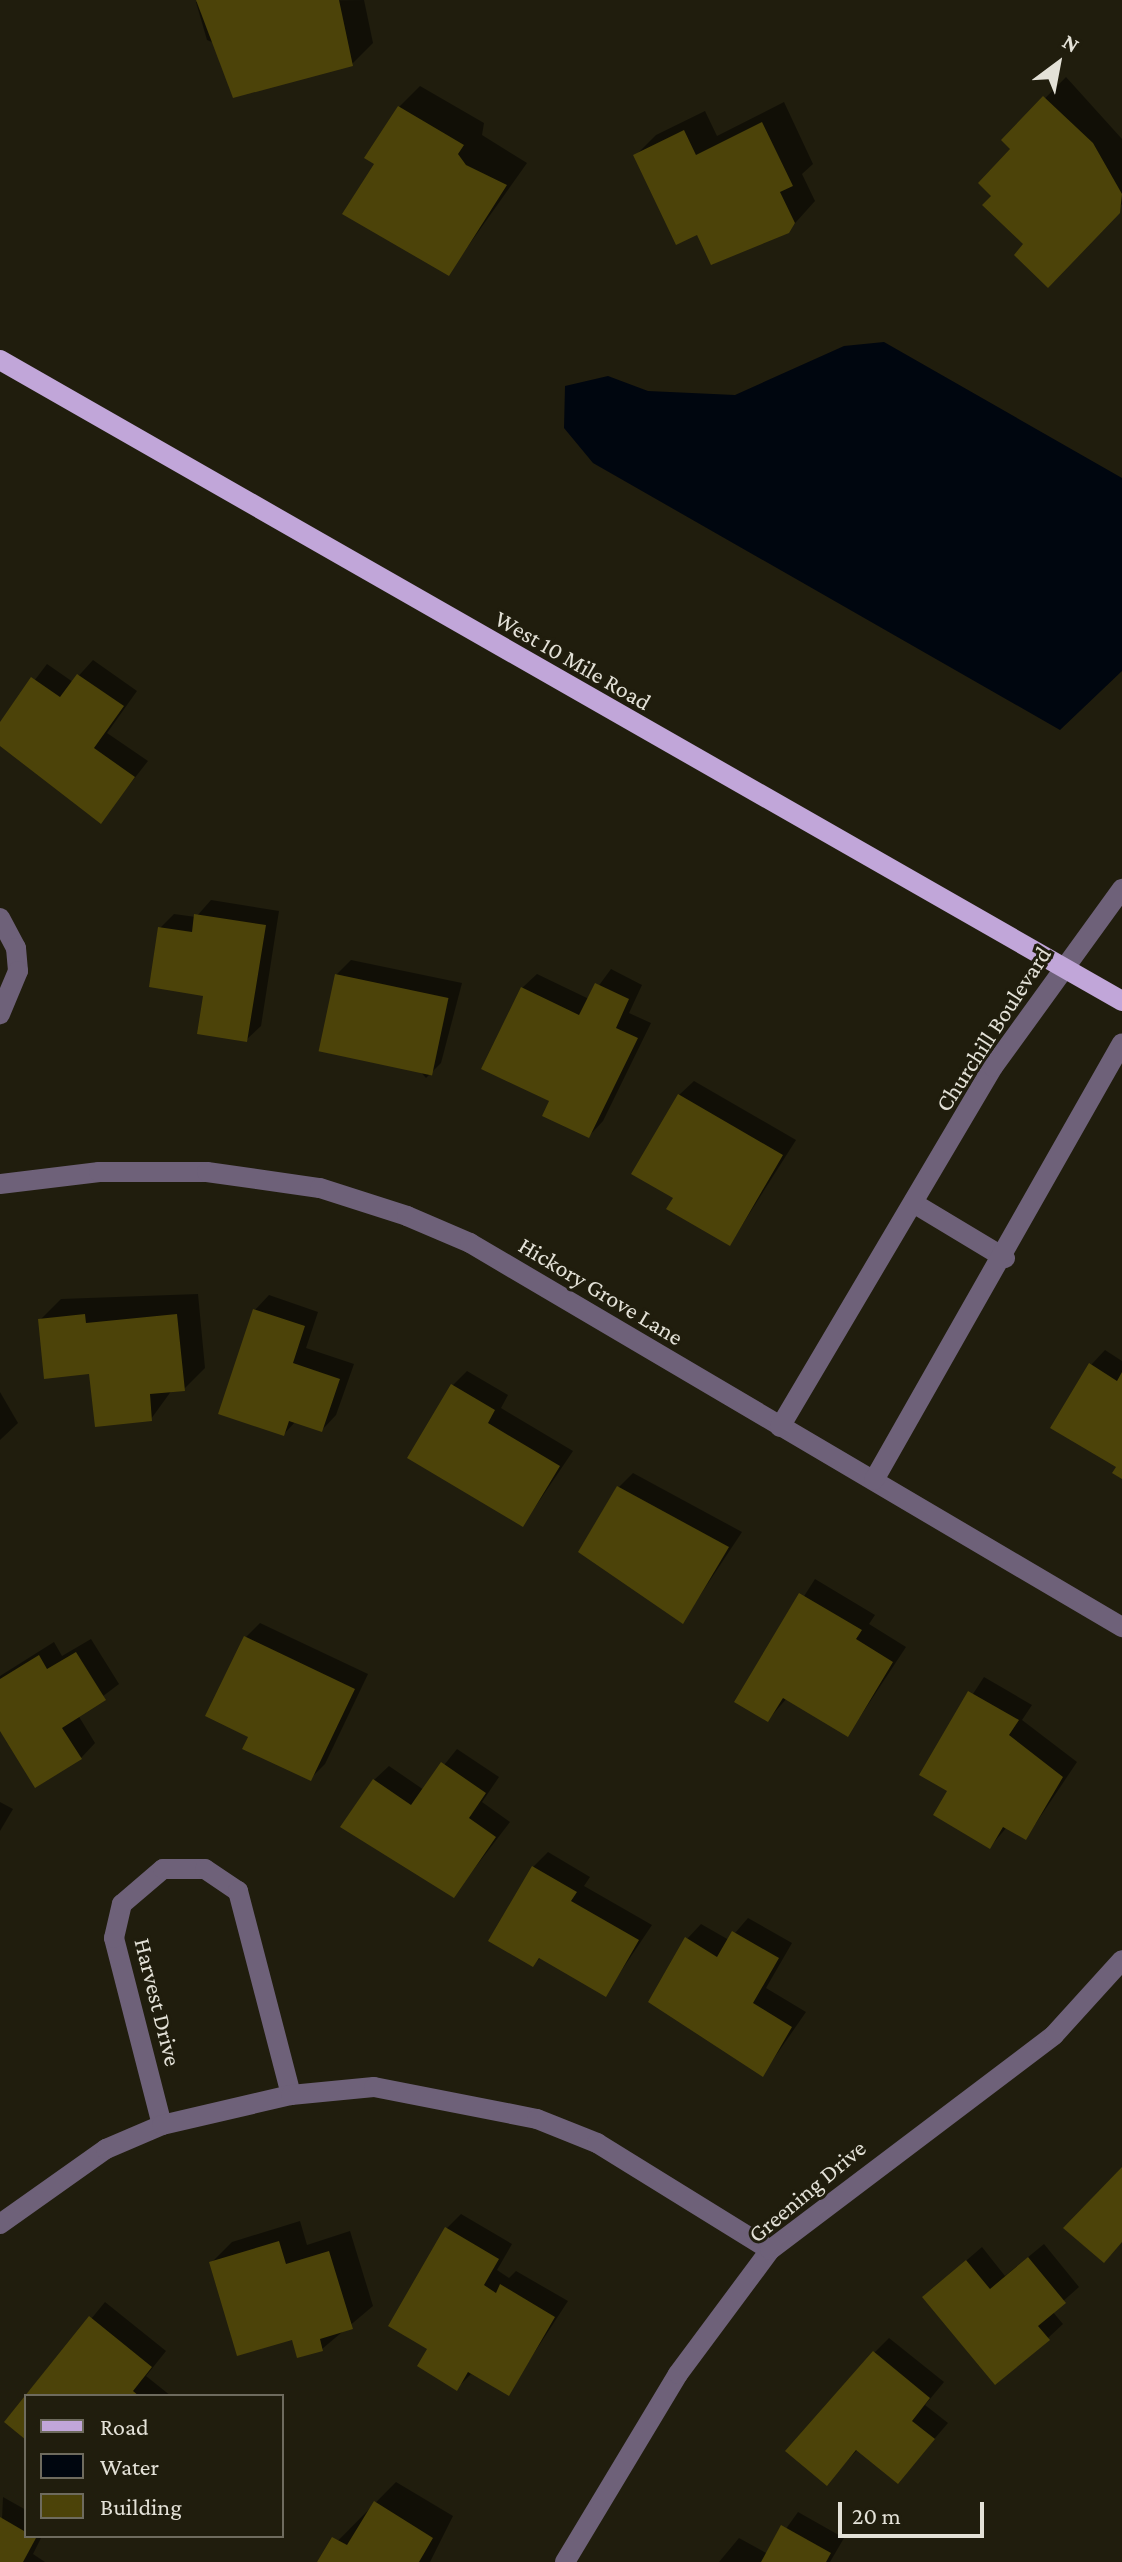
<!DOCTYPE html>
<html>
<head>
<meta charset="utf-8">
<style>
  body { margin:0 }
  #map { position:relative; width:1122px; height:2562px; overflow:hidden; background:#201d0d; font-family:"Crimson Pro",serif }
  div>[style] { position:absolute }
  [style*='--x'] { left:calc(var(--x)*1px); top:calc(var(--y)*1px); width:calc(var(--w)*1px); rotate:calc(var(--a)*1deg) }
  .water>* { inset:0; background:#00060f }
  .shadow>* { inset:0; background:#0007 }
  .building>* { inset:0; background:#4c4309; transform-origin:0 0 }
  .minor>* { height:20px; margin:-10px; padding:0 10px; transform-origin:10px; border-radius:10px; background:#6e6179 }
  .major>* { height:20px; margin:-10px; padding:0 10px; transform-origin:10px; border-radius:10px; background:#c1a6d9 }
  span { translate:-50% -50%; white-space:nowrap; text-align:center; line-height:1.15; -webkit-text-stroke:6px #201d0d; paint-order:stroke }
  .street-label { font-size:24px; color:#e3e1d7 }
  .legend { position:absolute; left:24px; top:2394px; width:260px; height:144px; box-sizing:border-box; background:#201d0d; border:2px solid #6e6b5e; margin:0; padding:10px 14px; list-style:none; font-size:24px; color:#e3e1d7 }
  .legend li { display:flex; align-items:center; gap:16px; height:40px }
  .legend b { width:40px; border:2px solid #6e6b5e }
  .north { position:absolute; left:1018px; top:24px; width:80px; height:80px; -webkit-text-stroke:6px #201d0d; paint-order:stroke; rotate:32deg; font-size:22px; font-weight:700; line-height:32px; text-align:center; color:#e3e1d7 }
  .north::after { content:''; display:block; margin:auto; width:28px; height:36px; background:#e3e1d7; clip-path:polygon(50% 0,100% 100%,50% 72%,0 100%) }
  .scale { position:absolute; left:838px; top:2502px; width:146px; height:36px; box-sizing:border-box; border:4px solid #e3e1d7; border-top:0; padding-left:10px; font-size:24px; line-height:28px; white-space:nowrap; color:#e3e1d7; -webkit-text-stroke:6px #201d0d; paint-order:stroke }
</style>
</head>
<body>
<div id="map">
  <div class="water">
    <i style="clip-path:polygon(884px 342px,1122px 478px,1122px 671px,1060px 730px,593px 463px,564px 428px,565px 386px,608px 376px,648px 391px,735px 395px,844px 346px)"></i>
  </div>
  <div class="shadow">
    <i style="clip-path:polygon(364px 0,373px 43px,352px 64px,221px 46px,207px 40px,196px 2px)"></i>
    <i style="clip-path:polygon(1066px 77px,1122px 139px,1122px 204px,1069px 264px,1026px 244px,994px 196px,1013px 149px,1004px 140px)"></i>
    <i style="clip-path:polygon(420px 86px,484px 123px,482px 135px,527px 163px,449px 273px,377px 163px,399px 107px)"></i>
    <i style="clip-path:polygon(784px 102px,813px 164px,802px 174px,815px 201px,788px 231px,698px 232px,635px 156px,656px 135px,705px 111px,717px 136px)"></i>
    <i style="clip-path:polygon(93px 660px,137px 691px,107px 733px,148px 761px,101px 821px,0 744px,0 726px,47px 664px,73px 682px)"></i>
    <i style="clip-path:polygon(211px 900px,279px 911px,261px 1026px,246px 1040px,160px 928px,174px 914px,196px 917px)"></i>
    <i style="clip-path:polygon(351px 960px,462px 983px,441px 1063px,426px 1078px,336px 975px)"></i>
    <i style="clip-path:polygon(611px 969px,642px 985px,629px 1013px,651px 1023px,603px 1121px,589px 1136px,552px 1100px,522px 988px,537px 974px,589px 999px)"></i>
    <i style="clip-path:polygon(694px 1081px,796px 1140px,730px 1244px,675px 1198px,679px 1095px)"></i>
    <i style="clip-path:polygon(198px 1294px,205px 1368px,184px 1389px,172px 1390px,151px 1419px,40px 1320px,61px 1299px)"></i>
    <i style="clip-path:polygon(269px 1295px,318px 1312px,306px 1348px,354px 1364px,336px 1415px,322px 1430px,296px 1421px,284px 1434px,255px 1310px)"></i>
    <i style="clip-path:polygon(1105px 1350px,1122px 1361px,1122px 1476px,1091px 1365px)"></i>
    <i style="clip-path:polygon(467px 1371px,508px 1395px,501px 1408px,573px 1451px,523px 1525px,452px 1386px)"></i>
    <i style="clip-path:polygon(0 1392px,18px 1423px,0 1440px)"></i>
    <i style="clip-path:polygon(633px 1473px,742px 1532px,683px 1621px,618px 1488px)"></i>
    <i style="clip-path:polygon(815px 1579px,875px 1615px,869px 1624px,906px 1647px,848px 1735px,787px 1698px,768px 1720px,737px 1701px)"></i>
    <i style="clip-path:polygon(260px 1623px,368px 1674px,325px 1764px,310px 1779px,251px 1737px,246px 1637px)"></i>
    <i style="clip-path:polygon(91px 1639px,119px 1684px,78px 1715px,95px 1743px,81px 1758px,0 1727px,0 1676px,54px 1642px,62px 1656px)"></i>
    <i style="clip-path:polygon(984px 1677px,1032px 1705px,1022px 1720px,1077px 1762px,1026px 1838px,1007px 1827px,990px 1847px,949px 1791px,921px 1774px)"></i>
    <i style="clip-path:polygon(457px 1749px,499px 1777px,482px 1802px,510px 1822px,454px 1895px,374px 1780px,389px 1766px,424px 1790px)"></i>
    <i style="clip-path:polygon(0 1802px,13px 1809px,0 1831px)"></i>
    <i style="clip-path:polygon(548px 1852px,590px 1877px,584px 1886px,652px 1925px,605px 1995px,541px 1957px,533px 1965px,533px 1867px)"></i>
    <i style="clip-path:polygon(748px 1918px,792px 1943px,766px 1988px,806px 2012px,763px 2074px,687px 1939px,701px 1924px,729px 1940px)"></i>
    <i style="clip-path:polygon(461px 2214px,512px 2244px,497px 2270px,509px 2278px,516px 2271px,568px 2301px,508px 2393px,471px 2374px,457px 2388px,430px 2348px,446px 2229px)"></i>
    <i style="clip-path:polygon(300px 2221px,307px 2245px,350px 2231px,373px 2306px,322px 2349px,293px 2337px,211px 2263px,232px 2242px)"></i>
    <i style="clip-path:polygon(1044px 2244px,1079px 2287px,1052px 2311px,1063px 2324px,1048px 2338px,924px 2297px,982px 2247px,1005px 2276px)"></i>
    <i style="clip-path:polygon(105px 2302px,166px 2351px,146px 2376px,171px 2396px,28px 2396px)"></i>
    <i style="clip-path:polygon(889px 2338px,944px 2382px,925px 2405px,948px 2423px,898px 2481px,858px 2449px,827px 2483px,874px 2353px)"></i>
    <i style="clip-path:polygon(396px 2482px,453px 2516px,430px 2562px,317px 2562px)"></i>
    <i style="clip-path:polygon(3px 2497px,26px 2510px,26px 2536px,42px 2536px,33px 2554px,45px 2562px,0 2562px)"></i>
    <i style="clip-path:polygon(798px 2512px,844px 2538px,830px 2562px,719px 2562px,739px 2538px,768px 2554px)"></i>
  </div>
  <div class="building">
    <i style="clip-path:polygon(196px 0,339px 0,353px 66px,233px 98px)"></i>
    <i style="clip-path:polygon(1043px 96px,1093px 143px,1122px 194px,1120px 213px,1048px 288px,1014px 255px,1023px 244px,982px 205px,991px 196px,978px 183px,1010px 149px,1001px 140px)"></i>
    <i style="clip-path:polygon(398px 106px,464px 145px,458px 154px,466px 165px,507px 185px,449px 276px,342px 214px,374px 164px,364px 158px)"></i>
    <i style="clip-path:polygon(762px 122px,793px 186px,780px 192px,795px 223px,789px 233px,711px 265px,697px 235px,676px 245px,633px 155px,684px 130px,696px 155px)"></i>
    <i style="clip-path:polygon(77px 674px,124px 706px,94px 748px,135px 777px,101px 824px,0 746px,0 722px,31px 677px,60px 697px)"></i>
    <i style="clip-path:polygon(194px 914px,266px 925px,247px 1042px,197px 1034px,203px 996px,149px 987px,158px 927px,192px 932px)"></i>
    <i style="left:335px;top:974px;width:116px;height:79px;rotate:12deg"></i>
    <i style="clip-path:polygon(595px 983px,629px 999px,616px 1028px,638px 1038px,589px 1138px,542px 1116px,549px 1101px,481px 1069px,521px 987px,579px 1015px)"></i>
    <i style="clip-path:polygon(678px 1094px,783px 1155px,730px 1246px,666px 1209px,673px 1198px,631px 1174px)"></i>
    <i style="clip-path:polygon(253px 1309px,305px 1326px,293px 1363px,340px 1379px,322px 1432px,289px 1421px,284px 1436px,218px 1414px)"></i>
    <i style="clip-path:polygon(85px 1314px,86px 1323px,177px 1314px,185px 1391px,150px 1394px,152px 1421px,95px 1427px,89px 1374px,44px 1379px,38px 1319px)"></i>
    <i style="clip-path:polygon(1089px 1363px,1117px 1381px,1122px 1372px,1122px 1479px,1112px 1473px,1116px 1467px,1050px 1428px)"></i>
    <i style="clip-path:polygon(451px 1384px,495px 1410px,488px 1423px,560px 1466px,523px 1527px,407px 1458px)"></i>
    <i style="clip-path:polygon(617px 1486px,729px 1547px,683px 1624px,578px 1552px)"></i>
    <i style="clip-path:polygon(799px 1593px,862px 1630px,856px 1639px,893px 1662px,848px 1737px,783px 1698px,768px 1722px,734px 1702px)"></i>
    <i style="clip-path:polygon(244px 1636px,355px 1689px,311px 1781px,242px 1749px,248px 1737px,205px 1716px)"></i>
    <i style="clip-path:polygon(76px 1652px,106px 1700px,62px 1728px,82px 1759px,35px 1788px,0 1731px,0 1679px,39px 1655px,47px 1669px)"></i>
    <i style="clip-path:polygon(968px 1691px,1019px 1720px,1009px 1735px,1063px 1777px,1026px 1840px,1003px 1827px,990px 1849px,933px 1815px,947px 1791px,919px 1775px)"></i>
    <i style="clip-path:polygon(441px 1762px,486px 1793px,469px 1818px,496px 1837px,454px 1898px,340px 1827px,373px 1779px,411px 1805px)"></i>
    <i style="clip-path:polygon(532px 1866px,577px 1892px,571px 1901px,639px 1940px,606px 1997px,539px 1958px,533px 1967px,488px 1941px)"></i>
    <i style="clip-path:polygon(732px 1931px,779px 1958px,753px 2003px,792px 2027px,763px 2077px,648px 2002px,685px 1937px,717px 1957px)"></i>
    <i style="clip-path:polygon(1122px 2167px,1122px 2242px,1104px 2263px,1063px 2228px)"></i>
    <i style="clip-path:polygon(445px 2227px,499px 2259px,484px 2285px,496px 2293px,500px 2284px,555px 2317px,509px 2396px,468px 2372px,457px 2391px,417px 2366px,427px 2349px,388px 2326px)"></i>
    <i style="clip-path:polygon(279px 2241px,286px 2264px,329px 2251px,353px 2329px,320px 2339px,323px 2351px,297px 2358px,292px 2340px,237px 2356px,209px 2262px)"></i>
    <i style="clip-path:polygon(1028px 2257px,1066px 2303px,1038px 2326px,1050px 2340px,995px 2385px,922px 2297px,966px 2260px,990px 2289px)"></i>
    <i style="clip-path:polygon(89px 2316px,152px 2367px,133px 2391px,139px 2396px,26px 2396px,26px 2440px,4px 2422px)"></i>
    <i style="clip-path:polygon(873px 2351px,930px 2398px,912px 2421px,935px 2439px,898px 2484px,856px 2450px,827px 2486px,785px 2451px)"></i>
    <i style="clip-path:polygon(374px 2501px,433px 2538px,419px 2562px,317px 2562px,332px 2537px,347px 2545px)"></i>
    <i style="clip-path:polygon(0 2517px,36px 2538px,23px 2562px,0 2562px)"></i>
    <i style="clip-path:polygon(781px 2525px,831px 2553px,826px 2562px,761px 2562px)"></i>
  </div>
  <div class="minor">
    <i style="--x:0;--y:918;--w:34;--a:62"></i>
    <i style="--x:16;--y:948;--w:23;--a:85"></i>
    <i style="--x:18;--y:971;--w:47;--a:112.7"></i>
    <i style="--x:0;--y:1184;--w:100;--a:-6.9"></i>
    <i style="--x:99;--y:1172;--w:108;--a:0"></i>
    <i style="--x:207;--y:1172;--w:114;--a:8.1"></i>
    <i style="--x:320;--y:1188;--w:91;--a:17.8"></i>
    <i style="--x:407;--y:1216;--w:69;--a:23.2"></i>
    <i style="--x:470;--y:1243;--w:757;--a:30.5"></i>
    <i style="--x:915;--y:1204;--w:105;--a:31"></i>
    <i style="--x:780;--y:1427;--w:418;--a:-59.4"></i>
    <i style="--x:993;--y:1067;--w:220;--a:-54.1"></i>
    <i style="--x:874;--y:1480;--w:502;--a:-60.42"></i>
    <i style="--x:162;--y:2125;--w:193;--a:-104.4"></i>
    <i style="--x:114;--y:1938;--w:35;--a:-77"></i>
    <i style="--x:122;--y:1904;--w:54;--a:-40.5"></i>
    <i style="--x:163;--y:1869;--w:42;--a:0"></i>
    <i style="--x:205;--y:1869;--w:40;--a:34"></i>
    <i style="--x:238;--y:1891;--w:211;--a:75.4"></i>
    <i style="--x:0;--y:2224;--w:130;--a:-35.3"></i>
    <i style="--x:106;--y:2149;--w:61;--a:-23.2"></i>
    <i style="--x:162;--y:2125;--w:132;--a:-13.1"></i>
    <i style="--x:291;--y:2095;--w:83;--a:-5.5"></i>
    <i style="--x:374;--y:2087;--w:166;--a:11.1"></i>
    <i style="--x:537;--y:2119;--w:65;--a:21.8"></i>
    <i style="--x:597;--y:2143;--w:203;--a:31.7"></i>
    <i style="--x:565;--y:2562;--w:219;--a:-59"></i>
    <i style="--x:678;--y:2374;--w:154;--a:-53.4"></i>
    <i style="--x:770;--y:2250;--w:356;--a:-37.1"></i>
    <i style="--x:1054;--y:2035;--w:101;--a:-47.8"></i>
  </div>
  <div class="major">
    <i style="--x:0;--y:360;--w:1292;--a:29.74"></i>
  </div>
  <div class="street-label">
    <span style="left:573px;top:660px;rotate:30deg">West 10 Mile Road</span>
    <span style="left:993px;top:1029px;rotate:-57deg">Churchill Boulevard</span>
    <span style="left:601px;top:1291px;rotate:31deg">Hickory Grove Lane</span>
    <span style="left:158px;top:2002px;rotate:76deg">Harvest Drive</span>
    <span style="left:807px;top:2191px;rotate:-40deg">Greening Drive</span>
  </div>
  <ul class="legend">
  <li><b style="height:10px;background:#c1a6d9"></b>Road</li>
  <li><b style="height:22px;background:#00060f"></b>Water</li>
  <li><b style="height:22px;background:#4c4309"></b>Building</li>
  </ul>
  <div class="north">N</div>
  <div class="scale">20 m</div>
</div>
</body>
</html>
